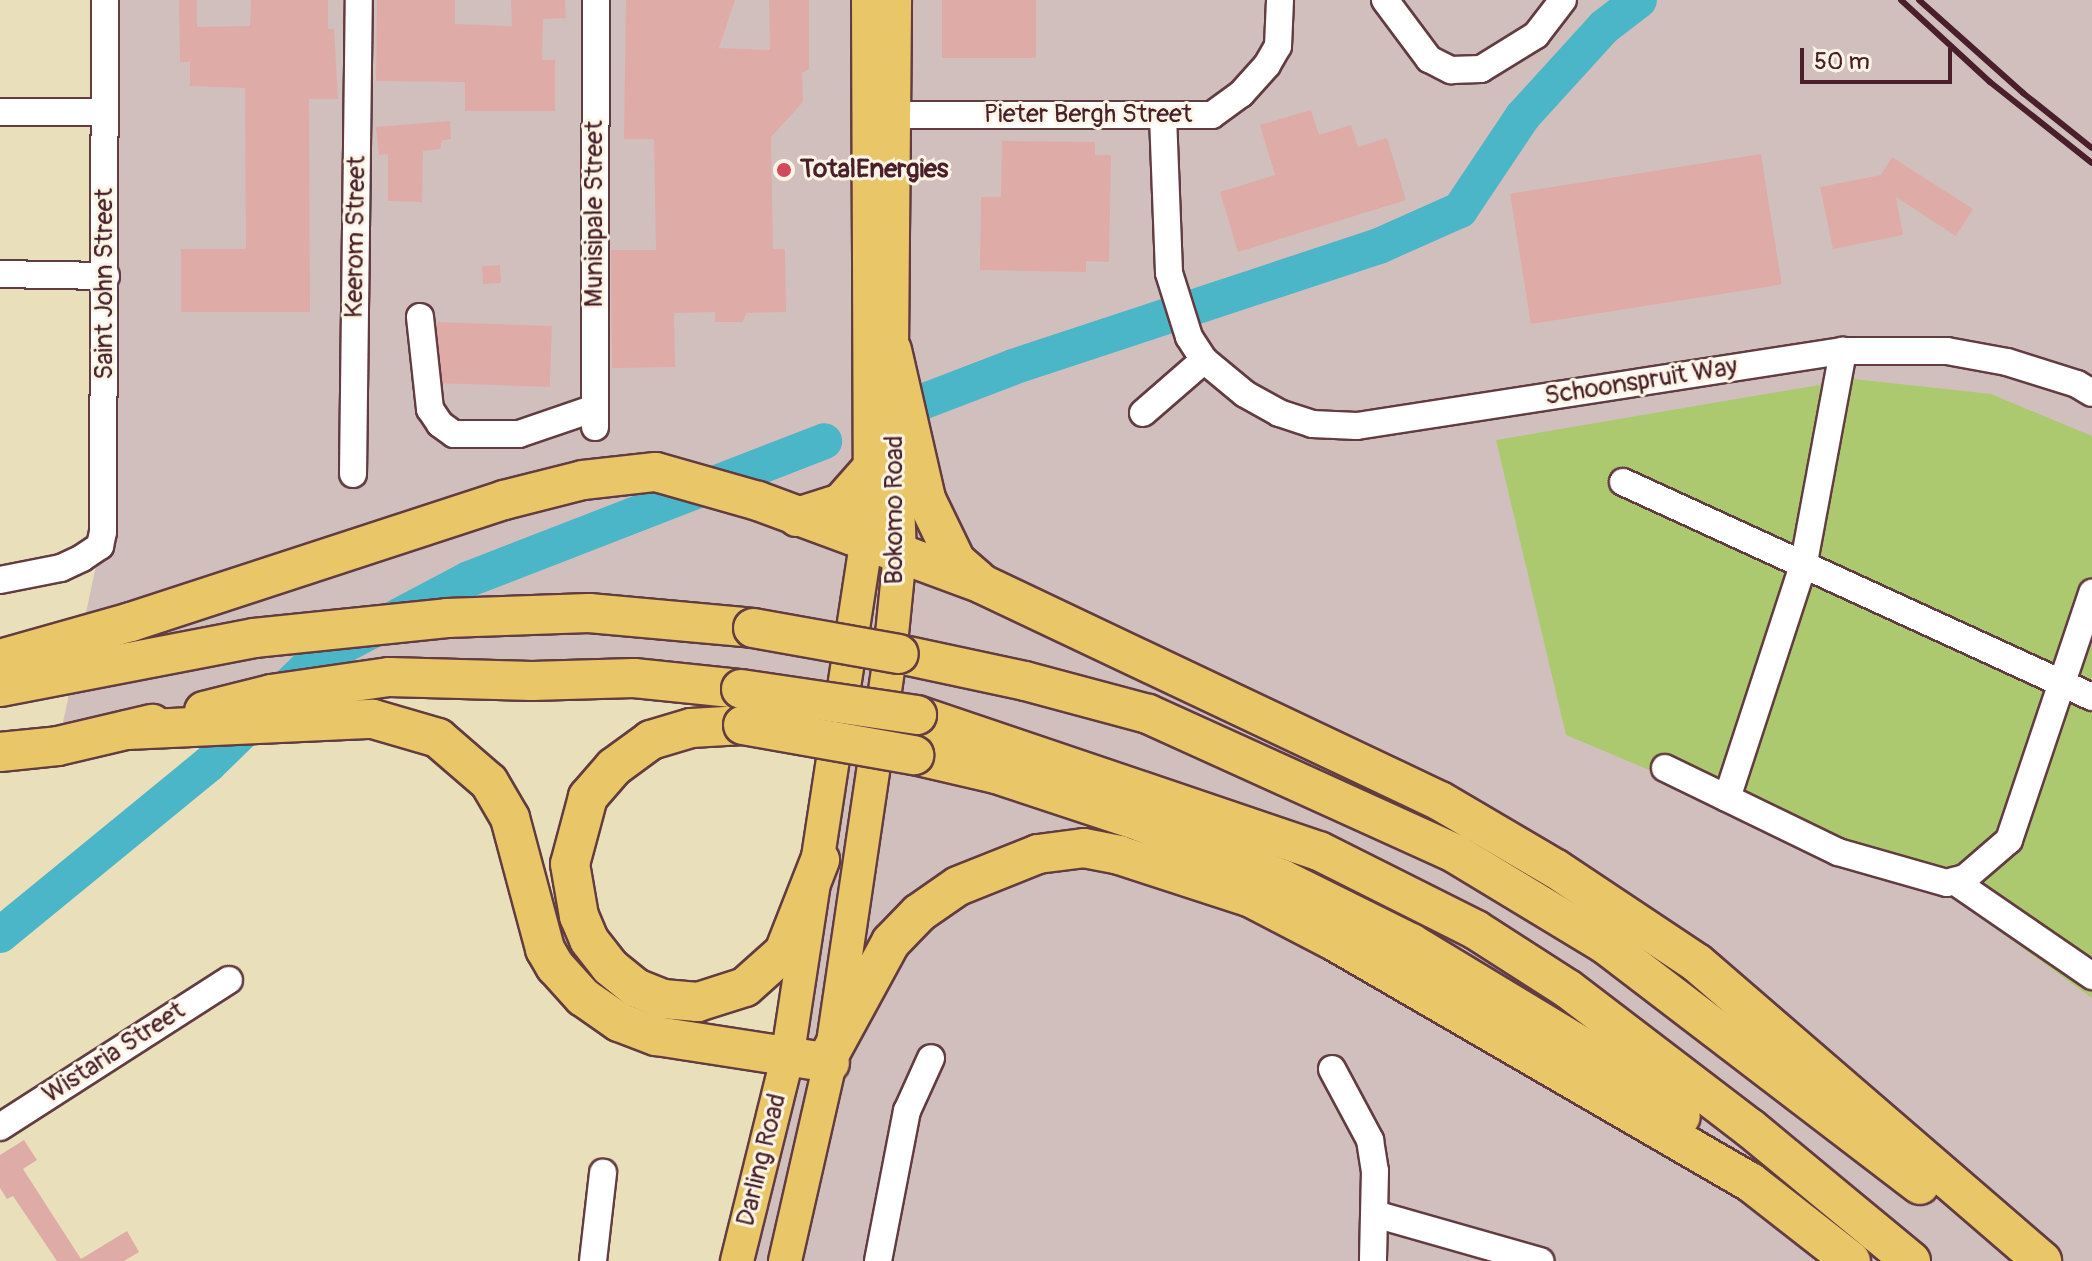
<!DOCTYPE html>
<html>
<head>
<meta charset="utf-8">
<style>
  body { margin:0 }
  #map { position:relative; width:2092px; height:1261px; overflow:hidden; background:#eadfbb; font-family:Pangolin,sans-serif }
  div>[style] { position:absolute }
  [style*='--x'] { left:calc(var(--x)*1px); top:calc(var(--y)*1px); width:calc(var(--w)*1px); rotate:calc(var(--a)*1deg) }
  .industrial>* { inset:0; background:#d1bfbe }
  .green>* { inset:0; background:#adc96f }
  .river>* { height:36px; margin:-18px; padding:0 18px; transform-origin:18px; border-radius:18px; background:#4ab6c7 }
  .building>* { inset:0; background:#dfaba6; transform-origin:0 0 }
  .roads { filter:drop-shadow(2px 0 #623c41) drop-shadow(-2px 0 #623c41) drop-shadow(0 2px #623c41) drop-shadow(0 -2px #623c41) }
  .minor>* { height:26px; margin:-13px; padding:0 13px; transform-origin:13px; border-radius:13px; background:#fff }
  .major>* { height:32px; margin:-16px; padding:0 16px; transform-origin:16px; border-radius:16px; background:#e9c769 }
  .highway>* { height:38px; margin:-19px; padding:0 19px; transform-origin:19px; border-radius:19px; background:#e9c769 }
  .rail>* { height:6px; margin:-3px; padding:0 3px; transform-origin:3px; border-radius:3px; background:#4a1f2b }
  .bridges { filter:drop-shadow(2px 0 #623c41) drop-shadow(-2px 0 #623c41) drop-shadow(0 2px #623c41) drop-shadow(0 -2px #623c41) }
  .highway-bridge>* { height:38px; margin:-19px; padding:0 19px; transform-origin:19px; border-radius:19px; background:#e9c769 }
  .dots>* { width:22px; height:22px; translate:-50% -50%; box-sizing:border-box; border:4px solid #fcf5e5; border-radius:50% }
  span { translate:-50% -50%; white-space:nowrap; text-align:center; line-height:1.15; -webkit-text-stroke:6px #fcf5e5; paint-order:stroke }
  .street-label { font-size:26px; color:#4a1f2b }
  .poi-label { font-size:26px; color:#4a1f2b; font-weight:700 }
  .left { translate:0 -50%; text-align:left }
  .scale { position:absolute; left:1800px; top:48px; width:152px; height:36px; box-sizing:border-box; border:4px solid #4a1f2b; border-top:0; padding-left:10px; font-size:24px; line-height:28px; white-space:nowrap; color:#4a1f2b; -webkit-text-stroke:6px #fcf5e5; paint-order:stroke }
</style>
</head>
<body>
<div id="map">
  <div class="industrial">
    <i style="clip-path:polygon(105px 0,2092px 0,2092px 1261px,737px 1261px,842px 709px,389px 677px,58px 746px,103px 532px)"></i>
  </div>
  <div class="green">
    <i style="clip-path:polygon(1854px 379px,1991px 394px,2092px 436px,2092px 998px,1953px 898px,1566px 735px,1496px 440px)"></i>
  </div>
  <div class="river">
    <i style="--x:922;--y:402;--w:97;--a:-21"></i>
    <i style="--x:1013;--y:367;--w:385;--a:-18.3"></i>
    <i style="--x:1379;--y:246;--w:89;--a:-24"></i>
    <i style="--x:1460;--y:210;--w:113;--a:-56.2"></i>
    <i style="--x:1523;--y:116;--w:120;--a:-47.7"></i>
    <i style="--x:1604;--y:27;--w:44;--a:-37.6"></i>
    <i style="--x:0;--y:935;--w:270;--a:-39.3"></i>
    <i style="--x:209;--y:764;--w:147;--a:-44.4"></i>
    <i style="--x:314;--y:661;--w:175;--a:-27.9"></i>
    <i style="--x:469;--y:579;--w:381;--a:-21.2"></i>
  </div>
  <div class="building">
    <i style="clip-path:polygon(179px 0,197px 0,197px 27px,250px 26px,251px 0,328px 0,328px 29px,334px 29px,338px 99px,309px 99px,310px 312px,181px 312px,181px 249px,246px 249px,245px 88px,190px 86px,190px 62px,180px 62px)"></i>
    <i style="clip-path:polygon(377px 0,455px 0,455px 24px,512px 26px,511px 0,565px 0,566px 18px,543px 19px,542px 60px,555px 60px,555px 111px,465px 111px,465px 82px,376px 81px)"></i>
    <i style="clip-path:polygon(626px 0,735px 0,719px 48px,770px 50px,769px 0,809px 0,809px 69px,802px 73px,803px 102px,771px 137px,773px 249px,785px 249px,786px 312px,746px 313px,743px 322px,715px 322px,715px 312px,674px 313px,675px 367px,612px 368px,611px 250px,656px 250px,654px 139px,624px 139px)"></i>
    <i style="left:942px;top:0;width:94px;height:58px"></i>
    <i style="clip-path:polygon(1311px 110px,1319px 135px,1351px 125px,1358px 147px,1387px 138px,1406px 200px,1238px 252px,1220px 192px,1275px 175px,1260px 125px)"></i>
    <i style="clip-path:polygon(450px 121px,451px 139px,442px 140px,440px 149px,423px 151px,422px 202px,388px 201px,388px 154px,379px 155px,376px 127px)"></i>
    <i style="clip-path:polygon(1002px 141px,1095px 142px,1095px 155px,1111px 155px,1109px 262px,1086px 261px,1086px 272px,980px 270px,981px 197px,1001px 197px)"></i>
    <i style="left:1761px;top:154px;width:132px;height:254px;rotate:81deg"></i>
    <i style="clip-path:polygon(1892px 157px,1973px 209px,1956px 236px,1896px 197px,1903px 235px,1833px 249px,1820px 187px,1881px 175px)"></i>
    <i style="left:500px;top:265px;width:18px;height:18px;rotate:87deg"></i>
    <i style="left:437px;top:322px;width:115px;height:61px;rotate:2deg"></i>
    <i style="clip-path:polygon(24px 1140px,37px 1160px,23px 1169px,81px 1259px,127px 1231px,139px 1252px,124px 1261px,57px 1261px,13px 1196px,7px 1199px,0 1188px,0 1155px)"></i>
  </div>
  <div class="roads">
    <div class="minor">
      <i style="--x:1385;--y:0;--w:74;--a:53.3"></i>
      <i style="--x:1429;--y:59;--w:25;--a:27"></i>
      <i style="--x:1451;--y:70;--w:30;--a:-2"></i>
      <i style="--x:1481;--y:69;--w:65;--a:-31.7"></i>
      <i style="--x:1536;--y:35;--w:44;--a:-52.4"></i>
      <i style="--x:0;--y:112;--w:103;--a:0"></i>
      <i style="--x:875;--y:115;--w:337;--a:0"></i>
      <i style="--x:1212;--y:115;--w:36;--a:-36"></i>
      <i style="--x:1241;--y:94;--w:39;--a:-48"></i>
      <i style="--x:1267;--y:65;--w:22;--a:-60"></i>
      <i style="--x:1278;--y:46;--w:46;--a:-87.5"></i>
      <i style="--x:1163;--y:116;--w:157;--a:87.8"></i>
      <i style="--x:1169;--y:273;--w:67;--a:72.6"></i>
      <i style="--x:1189;--y:337;--w:27;--a:57"></i>
      <i style="--x:1204;--y:360;--w:53;--a:39.7"></i>
      <i style="--x:1245;--y:394;--w:39;--a:29"></i>
      <i style="--x:1279;--y:413;--w:35;--a:18"></i>
      <i style="--x:1312;--y:424;--w:45;--a:2.5"></i>
      <i style="--x:1357;--y:426;--w:492;--a:-8.8"></i>
      <i style="--x:1843;--y:351;--w:104;--a:0"></i>
      <i style="--x:1947;--y:351;--w:61;--a:10.4"></i>
      <i style="--x:2007;--y:362;--w:73;--a:17.4"></i>
      <i style="--x:2077;--y:384;--w:17;--a:31"></i>
      <i style="--x:0;--y:274;--w:106;--a:1.1"></i>
      <i style="--x:420;--y:317;--w:93;--a:83.8"></i>
      <i style="--x:430;--y:409;--w:18;--a:56"></i>
      <i style="--x:440;--y:424;--w:17;--a:36"></i>
      <i style="--x:454;--y:434;--w:65;--a:0"></i>
      <i style="--x:519;--y:434;--w:80;--a:-18.9"></i>
      <i style="--x:1143;--y:413;--w:81;--a:-41"></i>
      <i style="--x:595;--y:427;--w:427;--a:-89.9"></i>
      <i style="--x:353;--y:474;--w:474;--a:-89.3"></i>
      <i style="--x:1623;--y:482;--w:516;--a:24.63"></i>
      <i style="--x:0;--y:580;--w:62;--a:-11.1"></i>
      <i style="--x:61;--y:568;--w:23;--a:-25"></i>
      <i style="--x:82;--y:558;--w:22;--a:-34"></i>
      <i style="--x:100;--y:546;--w:14;--a:-78"></i>
      <i style="--x:103;--y:532;--w:532;--a:-89.78"></i>
      <i style="--x:1665;--y:768;--w:192;--a:25.9"></i>
      <i style="--x:1838;--y:852;--w:113;--a:15.9"></i>
      <i style="--x:1947;--y:883;--w:19;--a:-16"></i>
      <i style="--x:1965;--y:878;--w:58;--a:-40.8"></i>
      <i style="--x:2009;--y:840;--w:261;--a:-71.4"></i>
      <i style="--x:1727;--y:798;--w:248;--a:-71.9"></i>
      <i style="--x:1804;--y:562;--w:215;--a:-79.5"></i>
      <i style="--x:1954;--y:881;--w:168;--a:34.5"></i>
      <i style="--x:1332;--y:1069;--w:81;--a:61.8"></i>
      <i style="--x:1370;--y:1140;--w:31;--a:81"></i>
      <i style="--x:1375;--y:1171;--w:90;--a:91.3"></i>
      <i style="--x:0;--y:1127;--w:272;--a:-32.7"></i>
      <i style="--x:1375;--y:1214;--w:172;--a:15.9"></i>
      <i style="--x:593;--y:1261;--w:89;--a:-83.5"></i>
      <i style="--x:878;--y:1261;--w:153;--a:-79.1"></i>
      <i style="--x:907;--y:1111;--w:58;--a:-65.6"></i>
    </div>
    <div class="major">
      <i style="--x:737;--y:1261;--w:208;--a:-76.1"></i>
      <i style="--x:787;--y:1059;--w:547;--a:-81.28"></i>
      <i style="--x:870;--y:518;--w:518;--a:-90.22"></i>
      <i style="--x:785;--y:1261;--w:203;--a:-77.2"></i>
      <i style="--x:830;--y:1063;--w:403;--a:-81.6"></i>
      <i style="--x:889;--y:664;--w:111;--a:-84.3"></i>
      <i style="--x:900;--y:554;--w:204;--a:-92.2"></i>
      <i style="--x:892;--y:350;--w:350;--a:-89.5"></i>
    </div>
    <div class="highway">
      <i style="--x:892;--y:350;--w:153;--a:77.1"></i>
      <i style="--x:926;--y:499;--w:69;--a:64.2"></i>
      <i style="--x:956;--y:561;--w:28;--a:41"></i>
      <i style="--x:797;--y:517;--w:46;--a:-17.7"></i>
      <i style="--x:841;--y:503;--w:45;--a:-48.6"></i>
      <i style="--x:899;--y:654;--w:129;--a:12.1"></i>
      <i style="--x:1025;--y:681;--w:127;--a:15"></i>
      <i style="--x:1148;--y:714;--w:338;--a:24.4"></i>
      <i style="--x:1456;--y:854;--w:175;--a:31.2"></i>
      <i style="--x:1606;--y:945;--w:395;--a:37.4"></i>
      <i style="--x:0;--y:659;--w:136;--a:-15.8"></i>
      <i style="--x:131;--y:622;--w:392;--a:-18.1"></i>
      <i style="--x:504;--y:500;--w:81;--a:-14.2"></i>
      <i style="--x:583;--y:480;--w:73;--a:-6.3"></i>
      <i style="--x:656;--y:472;--w:106;--a:15.9"></i>
      <i style="--x:758;--y:501;--w:239;--a:20.3"></i>
      <i style="--x:982;--y:584;--w:507;--a:25.35"></i>
      <i style="--x:1440;--y:801;--w:134;--a:30.4"></i>
      <i style="--x:1556;--y:869;--w:169;--a:33.7"></i>
      <i style="--x:1697;--y:963;--w:456;--a:40.8"></i>
      <i style="--x:0;--y:687;--w:259;--a:-10.9"></i>
      <i style="--x:254;--y:638;--w:194;--a:-5.9"></i>
      <i style="--x:447;--y:618;--w:142;--a:-2"></i>
      <i style="--x:589;--y:613;--w:165;--a:5.2"></i>
      <i style="--x:204;--y:711;--w:69;--a:-14.2"></i>
      <i style="--x:271;--y:694;--w:119;--a:-8.2"></i>
      <i style="--x:389;--y:677;--w:143;--a:1.6"></i>
      <i style="--x:532;--y:681;--w:102;--a:-1.7"></i>
      <i style="--x:634;--y:678;--w:108;--a:5.9"></i>
      <i style="--x:917;--y:715;--w:424;--a:18.7"></i>
      <i style="--x:1319;--y:851;--w:176;--a:26.7"></i>
      <i style="--x:1476;--y:930;--w:109;--a:32.7"></i>
      <i style="--x:1568;--y:989;--w:229;--a:37.4"></i>
      <i style="--x:1750;--y:1128;--w:209;--a:39.6"></i>
      <i style="--x:743;--y:725;--w:52;--a:176.7"></i>
      <i style="--x:691;--y:728;--w:42;--a:163.3"></i>
      <i style="--x:651;--y:740;--w:46;--a:143.9"></i>
      <i style="--x:614;--y:767;--w:40;--a:131"></i>
      <i style="--x:588;--y:797;--w:69;--a:105"></i>
      <i style="--x:570;--y:864;--w:53;--a:80.2"></i>
      <i style="--x:579;--y:916;--w:26;--a:67"></i>
      <i style="--x:589;--y:940;--w:34;--a:52"></i>
      <i style="--x:610;--y:967;--w:33;--a:39"></i>
      <i style="--x:636;--y:988;--w:29;--a:22"></i>
      <i style="--x:663;--y:999;--w:35;--a:5"></i>
      <i style="--x:698;--y:1002;--w:49;--a:-17.7"></i>
      <i style="--x:745;--y:987;--w:52;--a:-41.9"></i>
      <i style="--x:784;--y:952;--w:99;--a:-68.6"></i>
      <i style="--x:127;--y:730;--w:246;--a:-2.6"></i>
      <i style="--x:373;--y:719;--w:68;--a:16.3"></i>
      <i style="--x:438;--y:738;--w:67;--a:40.8"></i>
      <i style="--x:489;--y:782;--w:42;--a:59.7"></i>
      <i style="--x:510;--y:818;--w:136;--a:75"></i>
      <i style="--x:545;--y:949;--w:20;--a:60"></i>
      <i style="--x:555;--y:966;--w:42;--a:47.9"></i>
      <i style="--x:583;--y:997;--w:44;--a:34.8"></i>
      <i style="--x:619;--y:1022;--w:40;--a:21"></i>
      <i style="--x:656;--y:1036;--w:176;--a:8.8"></i>
      <i style="--x:0;--y:752;--w:58;--a:-5.9"></i>
      <i style="--x:58;--y:746;--w:97;--a:-13.2"></i>
      <i style="--x:914;--y:755;--w:84;--a:13"></i>
      <i style="--x:996;--y:774;--w:153;--a:18.3"></i>
      <i style="--x:1141;--y:822;--w:152;--a:22"></i>
      <i style="--x:1282;--y:879;--w:144;--a:26.4"></i>
      <i style="--x:1411;--y:943;--w:222;--a:31.2"></i>
      <i style="--x:1601;--y:1058;--w:99;--a:36.4"></i>
      <i style="--x:832;--y:1050;--w:123;--a:-61.4"></i>
      <i style="--x:891;--y:942;--w:40;--a:-46"></i>
      <i style="--x:919;--y:913;--w:47;--a:-34.7"></i>
      <i style="--x:958;--y:886;--w:86;--a:-21.8"></i>
      <i style="--x:1038;--y:854;--w:46;--a:-7.4"></i>
      <i style="--x:1084;--y:848;--w:36;--a:11"></i>
      <i style="--x:1119;--y:855;--w:139;--a:18"></i>
      <i style="--x:1251;--y:898;--w:93;--a:27.4"></i>
      <i style="--x:1334;--y:941;--w:481;--a:30.1"></i>
      <i style="--x:1750;--y:1182;--w:128;--a:38"></i>
    </div>
  </div>
  <div class="rail">
    <i style="--x:1901;--y:0;--w:121;--a:42.7"></i>
    <i style="--x:1990;--y:82;--w:130;--a:38.5"></i>
    <i style="--x:1919;--y:0;--w:140;--a:41.8"></i>
    <i style="--x:2023;--y:93;--w:88;--a:38.6"></i>
  </div>
  <div class="bridges">
    <div class="highway-bridge">
      <i style="--x:753;--y:628;--w:148;--a:10.1"></i>
      <i style="--x:741;--y:689;--w:178;--a:8.4"></i>
      <i style="--x:743;--y:725;--w:174;--a:10"></i>
    </div>
  </div>
  <div class="dots">
    <i style="left:784px;top:170px;background:#d1495b"></i>
  </div>
  <div class="street-label">
    <span style="left:1088px;top:115px">Pieter Bergh Street</span>
    <span style="left:595px;top:214px;rotate:-90deg">Munisipale Street</span>
    <span style="left:356px;top:237px;rotate:-89deg">Keerom Street</span>
    <span style="left:105px;top:284px;rotate:-90deg">Saint John Street</span>
    <span style="left:1641px;top:382px;rotate:-9deg">Schoonspruit Way</span>
    <span style="left:895px;top:510px;rotate:-90deg">Bokomo Road</span>
    <span style="left:114px;top:1053px;rotate:-33deg">Wistaria Street</span>
    <span style="left:762px;top:1160px;rotate:-76deg">Darling Road</span>
  </div>
  <div class="poi-label">
    <span class="left" style="left:800px;top:170px">TotalEnergies</span>
  </div>
  <div class="scale">50 m</div>
</div>
</body>
</html>
